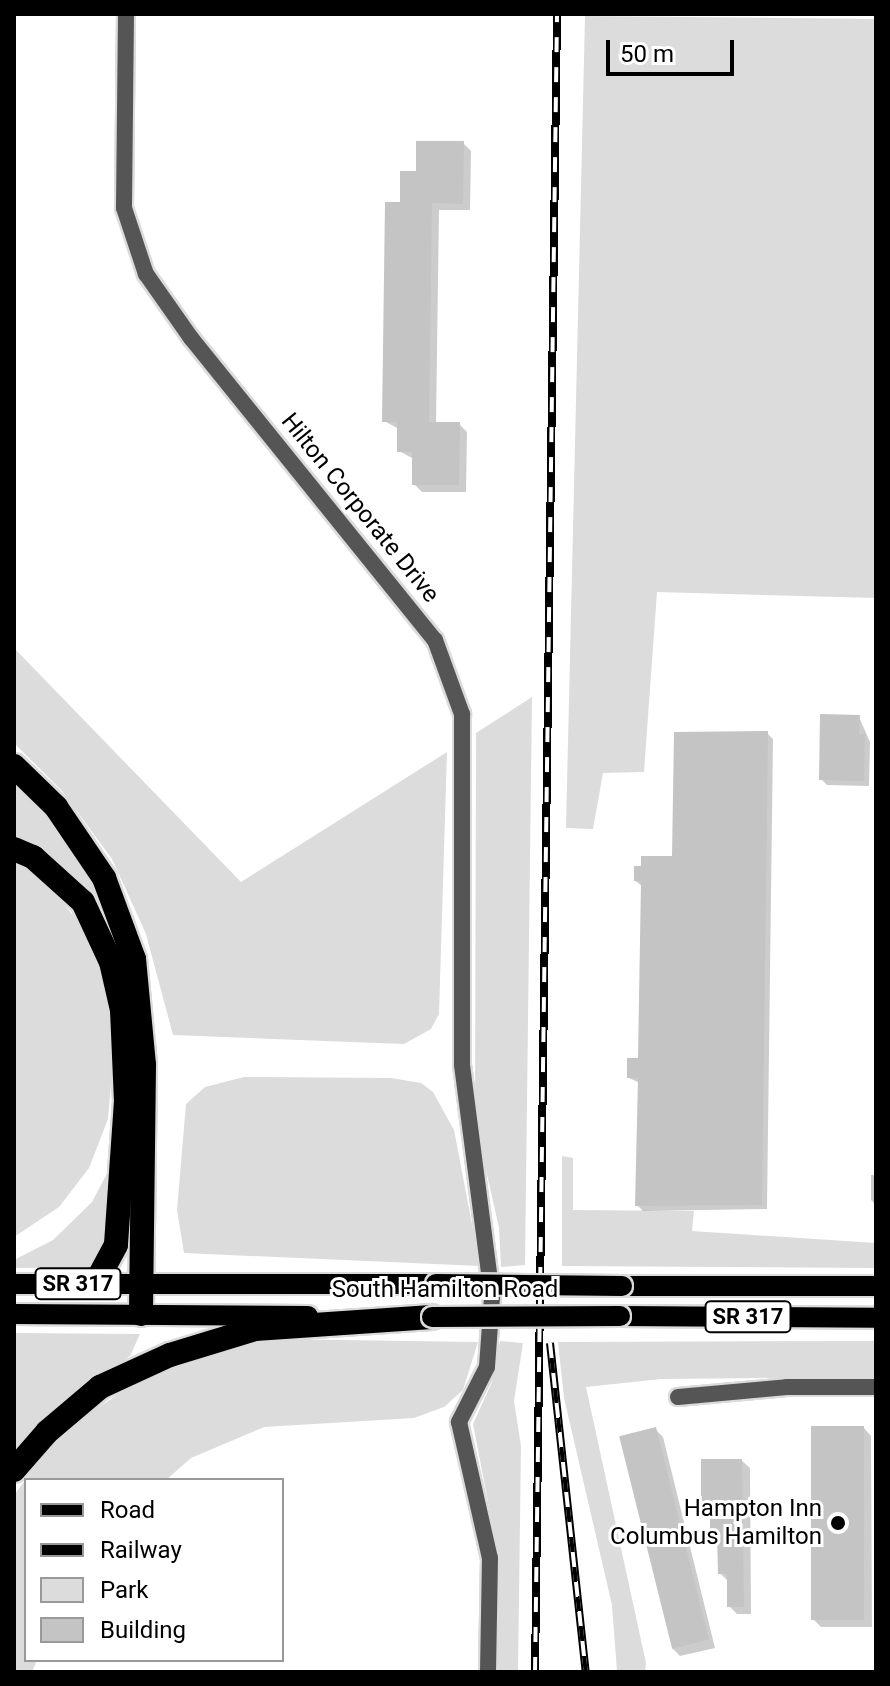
<!DOCTYPE html>
<html>
<head>
<meta charset="utf-8">
<style>
  body { margin:0 }
  #map { position:relative; width:890px; height:1686px; overflow:hidden; background:#fff; font-family:Roboto,sans-serif }
  div>[style] { position:absolute }
  [style*='--x'] { left:calc(var(--x)*1px); top:calc(var(--y)*1px); width:calc(var(--w)*1px); rotate:calc(var(--a)*1deg) }
  .green>* { inset:0; background:#dcdcdc }
  .shadow>* { inset:0; background:#0003 }
  .building>* { inset:0; background:#c4c4c4; transform-origin:0 0 }
  .roads { filter:drop-shadow(2px 0 #dbdbdb) drop-shadow(-2px 0 #dbdbdb) drop-shadow(0 2px #dbdbdb) drop-shadow(0 -2px #dbdbdb) }
  .minor>* { height:16px; margin:-8px; padding:0 8px; transform-origin:8px; border-radius:8px; background:#555 }
  .primary>* { height:20px; margin:-10px; padding:0 10px; transform-origin:10px; border-radius:10px; background:#000 }
  .motorway>* { height:24px; margin:-12px; padding:0 12px; transform-origin:12px; border-radius:12px; background:#000 }
  .rail>* { height:8px; margin-top:-4px; transform-origin:0; background:repeating-linear-gradient(90deg,#fff 0 15px,#000 0 30px); box-sizing:border-box; border-block:2px solid #000 }
  .bridges { filter:drop-shadow(2px 0 #dbdbdb) drop-shadow(-2px 0 #dbdbdb) drop-shadow(0 2px #dbdbdb) drop-shadow(0 -2px #dbdbdb) }
  .primary-bridge>* { height:20px; margin:-10px; padding:0 10px; transform-origin:10px; border-radius:10px; background:#000 }
  .dots>* { width:22px; height:22px; translate:-50% -50%; box-sizing:border-box; border:4px solid #fff; border-radius:50% }
  span { translate:-50% -50%; white-space:nowrap; text-align:center; line-height:1.15; -webkit-text-stroke:6px #fff; paint-order:stroke }
  .shield-label span { padding:2px 6px; background:#fff; border:2px solid; border-radius:6px; -webkit-text-stroke-width:0 }
  .shield-label { font-size:22px; color:#000; font-weight:700 }
  .street-label { font-size:24px; color:#000 }
  .poi-label { font-size:24px; color:#000 }
  .right { translate:-100% -50%; text-align:right }
  .frame { position:absolute; inset:0; border:16px solid #000; pointer-events:none }
  .legend { position:absolute; left:24px; top:1478px; width:260px; height:184px; box-sizing:border-box; background:#fff; border:2px solid #999; margin:0; padding:10px 14px; list-style:none; font-size:24px; color:#000 }
  .legend li { display:flex; align-items:center; gap:16px; height:40px }
  .legend b { width:40px; border:2px solid #999 }
  .scale { position:absolute; left:606px; top:40px; width:128px; height:36px; box-sizing:border-box; border:4px solid #000; border-top:0; padding-left:10px; font-size:24px; line-height:28px; white-space:nowrap; color:#000; -webkit-text-stroke:6px #fff; paint-order:stroke }
</style>
</head>
<body>
<div id="map">
  <div class="green">
    <i style="clip-path:polygon(585px 16px,876px 19px,876px 598px,657px 592px,644px 772px,603px 773px,593px 829px,566px 828px)"></i>
    <i style="clip-path:polygon(14px 648px,241px 882px,447px 752px,439px 1014px,431px 1029px,404px 1044px,173px 1035px,146px 934px,112px 859px,62px 791px,14px 743px)"></i>
    <i style="clip-path:polygon(532px 697px,525px 1265px,501px 1267px,499px 1228px,475px 1121px,476px 733px)"></i>
    <i style="clip-path:polygon(14px 777px,79px 857px,120px 950px,14px 838px)"></i>
    <i style="clip-path:polygon(14px 861px,42px 879px,84px 928px,106px 991px,113px 1060px,108px 1119px,89px 1168px,59px 1207px,14px 1237px)"></i>
    <i style="clip-path:polygon(244px 1077px,391px 1078px,421px 1083px,433px 1092px,454px 1130px,480px 1266px,184px 1253px,177px 1210px,186px 1104px,205px 1087px)"></i>
    <i style="clip-path:polygon(130px 1113px,131px 1231px,121px 1260px,100px 1267px,14px 1268px,14px 1260px,53px 1240px,92px 1202px,122px 1145px)"></i>
    <i style="clip-path:polygon(562px 1156px,573px 1158px,573px 1210px,694px 1211px,692px 1231px,876px 1243px,876px 1268px,562px 1266px)"></i>
    <i style="clip-path:polygon(14px 1333px,140px 1334px,130px 1356px,85px 1387px,14px 1456px)"></i>
    <i style="clip-path:polygon(272px 1339px,478px 1342px,463px 1390px,444px 1407px,414px 1418px,264px 1427px,191px 1458px,166px 1480px,26px 1480px,26px 1660px,37px 1660px,32px 1672px,14px 1672px,14px 1495px,46px 1453px,88px 1415px,140px 1379px,172px 1363px)"></i>
    <i style="clip-path:polygon(500px 1341px,523px 1343px,514px 1401px,521px 1446px,518px 1672px,491px 1672px,493px 1528px,473px 1424px,492px 1382px)"></i>
    <i style="clip-path:polygon(876px 1341px,876px 1377px,661px 1379px,586px 1387px,646px 1663px,645px 1672px,617px 1672px,612px 1605px,564px 1398px,558px 1342px)"></i>
  </div>
  <div class="shadow">
    <i style="clip-path:polygon(463px 143px,471px 151px,470px 210px,439px 210px,436px 424px,459px 424px,467px 432px,466px 492px,422px 492px,414px 484px,414px 459px,399px 451px,399px 429px,384px 421px,402px 204px,418px 173px)"></i>
    <i style="clip-path:polygon(859px 717px,870px 742px,869px 786px,827px 785px,821px 779px)"></i>
    <i style="clip-path:polygon(767px 733px,773px 739px,767px 1209px,643px 1211px,637px 1205px,640px 1083px,629px 1078px,640px 1060px,643px 887px,636px 881px,674px 858px)"></i>
    <i style="clip-path:polygon(871px 1175px,876px 1175px,876px 1205px,871px 1200px)"></i>
    <i style="clip-path:polygon(864px 1428px,871px 1436px,872px 1627px,821px 1627px,813px 1619px)"></i>
    <i style="clip-path:polygon(655px 1429px,663px 1437px,715px 1648px,680px 1656px,672px 1648px)"></i>
    <i style="clip-path:polygon(742px 1461px,750px 1468px,751px 1614px,737px 1614px,729px 1606px,728px 1581px,720px 1573px,719px 1541px,712px 1534px,712px 1516px,703px 1507px)"></i>
  </div>
  <div class="building">
    <i style="clip-path:polygon(416px 141px,464px 141px,463px 204px,432px 203px,429px 422px,460px 422px,459px 485px,412px 485px,412px 452px,397px 452px,397px 422px,382px 422px,385px 202px,400px 202px,400px 171px,416px 171px)"></i>
    <i style="clip-path:polygon(820px 714px,860px 715px,859px 734px,865px 734px,864px 781px,819px 780px)"></i>
    <i style="clip-path:polygon(768px 731px,762px 1205px,635px 1206px,638px 1078px,627px 1078px,627px 1058px,638px 1058px,641px 882px,634px 881px,634px 866px,641px 866px,641px 856px,672px 856px,674px 732px)"></i>
    <i style="left:811px;top:1426px;width:53px;height:194px"></i>
    <i style="left:656px;top:1427px;width:219px;height:38px;rotate:76deg"></i>
    <i style="clip-path:polygon(701px 1459px,742px 1459px,744px 1607px,727px 1607px,727px 1574px,718px 1574px,717px 1535px,710px 1535px,710px 1507px,701px 1508px)"></i>
  </div>
  <div class="roads">
    <div class="minor">
      <i style="--x:126;--y:14;--w:194;--a:90.6"></i>
      <i style="--x:124;--y:208;--w:70;--a:71.6"></i>
      <i style="--x:146;--y:274;--w:78;--a:54.9"></i>
      <i style="--x:191;--y:338;--w:388;--a:51.1"></i>
      <i style="--x:435;--y:640;--w:79;--a:70"></i>
      <i style="--x:462;--y:714;--w:351;--a:90"></i>
      <i style="--x:462;--y:1065;--w:234;--a:82.6"></i>
      <i style="--x:492;--y:1297;--w:70;--a:94.1"></i>
      <i style="--x:487;--y:1367;--w:62;--a:117"></i>
      <i style="--x:459;--y:1422;--w:139;--a:77.2"></i>
      <i style="--x:490;--y:1558;--w:114;--a:91"></i>
      <i style="--x:678;--y:1397;--w:109;--a:-5.2"></i>
      <i style="--x:787;--y:1387;--w:89;--a:0"></i>
    </div>
    <div class="primary">
      <i style="--x:14;--y:1284;--w:422;--a:0"></i>
      <i style="--x:622;--y:1286;--w:254;--a:0"></i>
      <i style="--x:14;--y:1314;--w:294;--a:0.4"></i>
      <i style="--x:620;--y:1316;--w:256;--a:0.4"></i>
    </div>
    <div class="motorway">
      <i style="--x:14;--y:766;--w:59;--a:44.3"></i>
      <i style="--x:56;--y:807;--w:86;--a:55.9"></i>
      <i style="--x:104;--y:878;--w:86;--a:69.7"></i>
      <i style="--x:134;--y:959;--w:106;--a:84.6"></i>
      <i style="--x:144;--y:1065;--w:249;--a:90.7"></i>
      <i style="--x:14;--y:849;--w:21;--a:23"></i>
      <i style="--x:33;--y:857;--w:67;--a:42"></i>
      <i style="--x:83;--y:902;--w:66;--a:65"></i>
      <i style="--x:111;--y:962;--w:49;--a:77.1"></i>
      <i style="--x:122;--y:1010;--w:91;--a:87.5"></i>
      <i style="--x:126;--y:1101;--w:144;--a:94"></i>
      <i style="--x:116;--y:1245;--w:44;--a:118.3"></i>
      <i style="--x:14;--y:1470;--w:50;--a:-49"></i>
      <i style="--x:47;--y:1432;--w:70;--a:-40.3"></i>
      <i style="--x:100;--y:1387;--w:77;--a:-24.6"></i>
      <i style="--x:170;--y:1355;--w:89;--a:-17"></i>
      <i style="--x:255;--y:1329;--w:177;--a:-3.9"></i>
    </div>
  </div>
  <div class="rail">
    <i style="--x:550;--y:1343;--w:331;--a:83.8"></i>
    <i style="--x:535;--y:1672;--w:1658;--a:-89.24"></i>
  </div>
  <div class="bridges">
    <div class="primary-bridge">
      <i style="--x:436;--y:1284;--w:186;--a:0.6"></i>
      <i style="--x:432;--y:1317;--w:188;--a:-0.3"></i>
    </div>
  </div>
  <div class="dots">
    <i style="left:838px;top:1523px;background:#000"></i>
  </div>
  <div class="shield-label">
    <span style="left:78px;top:1284px">SR 317</span>
    <span style="left:748px;top:1317px">SR 317</span>
  </div>
  <div class="street-label">
    <span style="left:360px;top:508px;rotate:51deg">Hilton Corporate Drive</span>
    <span style="left:445px;top:1290px">South Hamilton Road</span>
  </div>
  <div class="poi-label">
    <span class="right" style="left:822px;top:1523px">Hampton Inn<br>Columbus Hamilton</span>
  </div>
  <div class="frame"></div>
  <ul class="legend">
  <li><b style="height:10px;background:#000"></b>Road</li>
  <li><b style="height:10px;background:#000"></b>Railway</li>
  <li><b style="height:22px;background:#dcdcdc"></b>Park</li>
  <li><b style="height:22px;background:#c4c4c4"></b>Building</li>
  </ul>
  <div class="scale">50 m</div>
</div>
</body>
</html>
